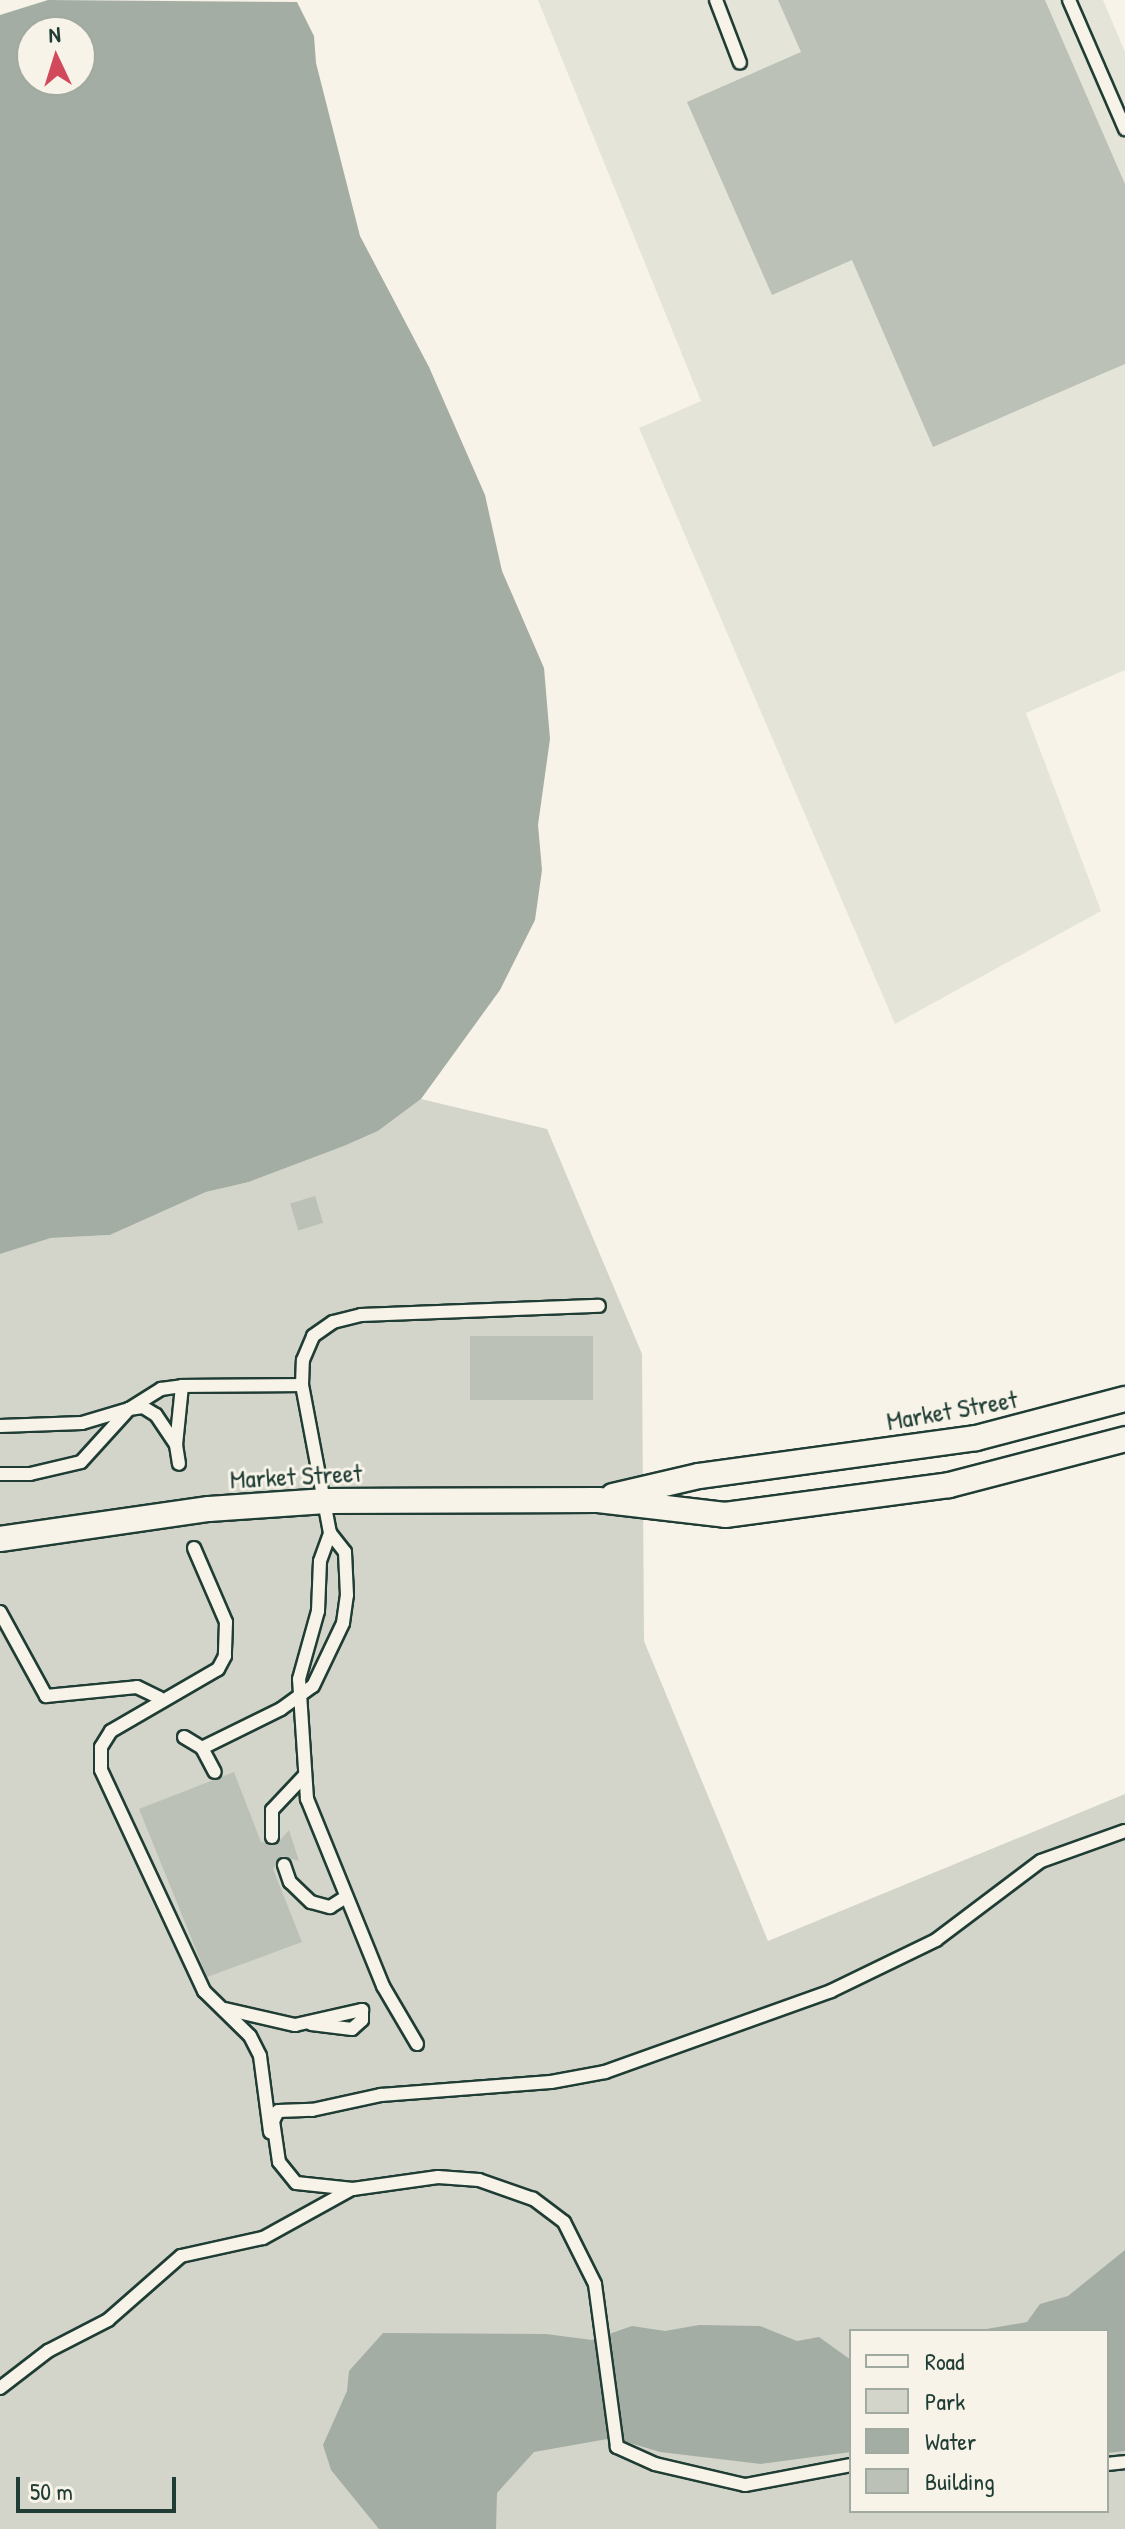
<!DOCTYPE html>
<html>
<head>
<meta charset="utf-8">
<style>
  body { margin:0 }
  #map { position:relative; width:1125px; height:2529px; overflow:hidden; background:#f7f3e8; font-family:"Patrick Hand",sans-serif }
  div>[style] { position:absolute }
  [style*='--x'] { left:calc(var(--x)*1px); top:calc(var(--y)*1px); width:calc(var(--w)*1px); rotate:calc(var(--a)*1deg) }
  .built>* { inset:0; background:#e5e4d9 }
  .green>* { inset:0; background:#d3d5ca }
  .water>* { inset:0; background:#a4ada3 }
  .building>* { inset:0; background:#bbc1b6; transform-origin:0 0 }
  .roads { filter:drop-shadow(2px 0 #1f3d34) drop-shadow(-2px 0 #1f3d34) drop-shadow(0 2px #1f3d34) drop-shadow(0 -2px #1f3d34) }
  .lane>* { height:12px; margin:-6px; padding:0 6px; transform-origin:6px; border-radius:6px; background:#f7f3e8 }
  .street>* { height:24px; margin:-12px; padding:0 12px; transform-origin:12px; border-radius:12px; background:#f7f3e8 }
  span { translate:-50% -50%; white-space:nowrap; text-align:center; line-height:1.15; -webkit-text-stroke:6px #f7f3e8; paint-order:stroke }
  .street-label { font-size:26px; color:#1f3d34 }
  .legend { position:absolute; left:849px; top:2329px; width:260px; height:184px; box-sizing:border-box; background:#f7f3e8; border:2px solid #a1aaa0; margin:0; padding:10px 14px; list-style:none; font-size:24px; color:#1f3d34 }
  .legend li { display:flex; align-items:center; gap:16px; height:40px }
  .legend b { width:40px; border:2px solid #a1aaa0 }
  .north { position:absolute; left:16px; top:16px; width:80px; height:80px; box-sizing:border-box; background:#f7f3e8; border:2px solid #a1aaa0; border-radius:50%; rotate:356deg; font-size:22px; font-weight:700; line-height:32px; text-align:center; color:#1f3d34 }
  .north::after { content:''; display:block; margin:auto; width:28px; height:36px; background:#d1495b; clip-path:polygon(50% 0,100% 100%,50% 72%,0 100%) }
  .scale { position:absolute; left:16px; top:2477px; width:160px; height:36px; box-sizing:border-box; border:4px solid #1f3d34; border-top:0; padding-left:10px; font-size:24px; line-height:28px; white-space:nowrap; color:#1f3d34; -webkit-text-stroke:6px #f7f3e8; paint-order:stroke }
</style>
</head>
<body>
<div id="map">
  <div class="built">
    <i style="clip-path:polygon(1103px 0,1125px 52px,1125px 670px,1026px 713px,1101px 911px,895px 1024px,639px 428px,701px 401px,538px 0)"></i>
  </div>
  <div class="green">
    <i style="clip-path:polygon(evenodd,421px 1099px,547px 1129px,642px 1354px,644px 1641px,768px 1941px,1125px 1794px,1125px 2529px,0 2529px,0 1254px,51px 1238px,110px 1235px,206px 1192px,249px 1182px,344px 1146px,378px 1131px,421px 1099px,851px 2331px,1107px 2331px,1107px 2511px,851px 2511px,851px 2331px)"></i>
  </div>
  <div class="water">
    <i style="clip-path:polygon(evenodd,48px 0,297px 2px,314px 36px,316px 63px,360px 236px,429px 367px,485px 495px,502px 571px,544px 668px,550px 739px,538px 825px,542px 870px,535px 920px,500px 990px,421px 1099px,378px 1131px,344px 1146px,249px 1182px,206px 1192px,110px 1235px,51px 1238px,0 1254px,0 15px,48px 0,80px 32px,80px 80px,32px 80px,32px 32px,80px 32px)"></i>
    <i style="clip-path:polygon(1125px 2250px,1125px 2451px,1107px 2453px,1107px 2331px,975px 2331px,1027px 2322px,1040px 2304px,1068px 2296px)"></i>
    <i style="clip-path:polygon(699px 2325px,760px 2326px,797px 2341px,819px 2337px,851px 2360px,851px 2452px,761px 2464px,660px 2452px,613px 2438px,534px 2452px,497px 2493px,496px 2529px,379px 2529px,331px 2470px,323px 2445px,347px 2391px,349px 2371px,383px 2333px,546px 2334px,592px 2340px,632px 2326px,665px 2331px)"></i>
  </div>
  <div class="building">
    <i style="clip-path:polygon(778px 0,1045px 0,1125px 184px,1125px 364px,933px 447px,852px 260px,772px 295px,687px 102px,801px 52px)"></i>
    <i style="left:315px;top:1196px;width:28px;height:26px;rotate:73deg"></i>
    <i style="left:593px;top:1336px;width:64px;height:123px;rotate:90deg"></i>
    <i style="clip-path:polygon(234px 1772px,261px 1842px,276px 1845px,289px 1830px,299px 1861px,282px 1856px,273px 1869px,302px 1942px,207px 1977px,139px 1809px)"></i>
  </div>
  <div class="roads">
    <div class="lane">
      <i style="--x:716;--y:0;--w:67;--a:69.1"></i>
      <i style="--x:1069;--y:0;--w:141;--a:66.5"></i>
      <i style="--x:182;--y:1386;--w:120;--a:-0.5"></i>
      <i style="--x:0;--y:1426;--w:82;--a:-2.1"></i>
      <i style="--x:82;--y:1423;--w:49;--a:-16.6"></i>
      <i style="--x:129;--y:1409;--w:38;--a:-32"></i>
      <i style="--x:161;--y:1389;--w:21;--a:-8"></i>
      <i style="--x:182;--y:1386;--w:59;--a:95.8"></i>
      <i style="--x:176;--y:1445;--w:19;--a:81"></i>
      <i style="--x:0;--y:1474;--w:30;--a:0"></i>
      <i style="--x:30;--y:1474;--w:52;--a:-13.2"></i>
      <i style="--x:81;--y:1462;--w:72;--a:-47.8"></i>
      <i style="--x:129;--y:1409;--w:14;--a:-8"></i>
      <i style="--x:143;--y:1407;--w:15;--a:32"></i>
      <i style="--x:156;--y:1415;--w:36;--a:56"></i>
      <i style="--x:194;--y:1548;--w:81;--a:66.6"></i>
      <i style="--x:226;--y:1622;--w:34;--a:92"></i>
      <i style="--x:225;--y:1656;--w:15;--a:118"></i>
      <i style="--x:218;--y:1669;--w:124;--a:149.9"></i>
      <i style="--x:111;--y:1731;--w:19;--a:122"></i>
      <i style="--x:101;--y:1747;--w:23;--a:90"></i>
      <i style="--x:101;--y:1770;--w:244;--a:65"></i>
      <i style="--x:204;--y:1991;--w:64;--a:44.4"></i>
      <i style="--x:250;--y:2036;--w:22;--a:63"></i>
      <i style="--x:260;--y:2056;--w:77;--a:82.5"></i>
      <i style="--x:0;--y:1612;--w:96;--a:61.3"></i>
      <i style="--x:46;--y:1696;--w:91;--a:-5.6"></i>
      <i style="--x:137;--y:1687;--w:25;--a:26"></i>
      <i style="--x:184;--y:1737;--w:21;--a:31"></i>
      <i style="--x:202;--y:1748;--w:88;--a:-26.3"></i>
      <i style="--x:281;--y:1709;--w:39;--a:-36"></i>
      <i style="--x:313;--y:1686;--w:70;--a:-64.5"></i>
      <i style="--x:343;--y:1623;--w:28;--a:-82"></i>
      <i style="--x:347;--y:1595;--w:43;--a:-92.7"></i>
      <i style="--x:345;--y:1552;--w:24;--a:-128"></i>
      <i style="--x:202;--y:1748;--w:27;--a:62"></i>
      <i style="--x:272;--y:1837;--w:27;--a:-90"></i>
      <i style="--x:272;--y:1810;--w:47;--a:-46.7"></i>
      <i style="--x:284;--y:1865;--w:18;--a:71"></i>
      <i style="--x:290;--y:1882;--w:29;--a:44"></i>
      <i style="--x:311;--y:1902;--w:20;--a:15"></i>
      <i style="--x:330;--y:1907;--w:19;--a:-32"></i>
      <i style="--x:225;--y:2009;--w:72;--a:12.9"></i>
      <i style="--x:295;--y:2025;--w:69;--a:-12.6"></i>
      <i style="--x:362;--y:2010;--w:10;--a:90"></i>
      <i style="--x:362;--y:2020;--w:13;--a:138"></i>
      <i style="--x:352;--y:2029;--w:41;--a:-173"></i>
      <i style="--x:417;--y:2044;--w:67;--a:-120.4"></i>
      <i style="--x:383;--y:1986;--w:202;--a:-112.1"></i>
      <i style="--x:307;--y:1799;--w:120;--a:-93.8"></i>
      <i style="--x:299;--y:1679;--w:71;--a:-74.4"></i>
      <i style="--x:318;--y:1611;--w:50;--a:-87.7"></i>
      <i style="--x:320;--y:1561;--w:30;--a:-70"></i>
      <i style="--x:330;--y:1533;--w:151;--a:-100.7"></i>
      <i style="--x:302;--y:1385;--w:25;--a:-88"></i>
      <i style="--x:303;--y:1360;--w:26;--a:-67"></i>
      <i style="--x:313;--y:1336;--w:24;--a:-35"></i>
      <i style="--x:333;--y:1322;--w:29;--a:-14"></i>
      <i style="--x:361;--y:1315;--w:238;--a:-2.2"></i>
      <i style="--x:0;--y:2388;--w:61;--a:-37.6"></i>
      <i style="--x:48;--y:2351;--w:68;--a:-27.3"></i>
      <i style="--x:108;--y:2320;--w:97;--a:-41.2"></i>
      <i style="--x:181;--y:2256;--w:84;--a:-12.4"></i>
      <i style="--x:263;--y:2238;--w:99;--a:-28.9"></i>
      <i style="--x:1107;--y:2464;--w:18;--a:-6"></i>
      <i style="--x:851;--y:2465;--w:108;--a:169.3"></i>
      <i style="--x:745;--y:2485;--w:92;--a:-166.9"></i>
      <i style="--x:655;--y:2464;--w:42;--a:-155.9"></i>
      <i style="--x:617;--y:2447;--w:164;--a:-97.7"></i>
      <i style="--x:595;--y:2284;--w:69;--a:-116.6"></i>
      <i style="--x:564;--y:2222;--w:39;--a:-143"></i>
      <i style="--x:533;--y:2199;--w:57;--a:-160.6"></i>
      <i style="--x:479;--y:2180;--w:41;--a:-175.8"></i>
      <i style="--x:438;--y:2177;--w:86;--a:172"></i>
      <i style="--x:353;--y:2189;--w:57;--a:-174"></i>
      <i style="--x:296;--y:2183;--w:27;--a:-129"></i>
      <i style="--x:279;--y:2162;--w:41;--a:-98.3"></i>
      <i style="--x:273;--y:2121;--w:11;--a:-63"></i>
      <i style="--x:278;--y:2111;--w:34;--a:-2"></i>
      <i style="--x:312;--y:2110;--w:71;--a:-12.3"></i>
      <i style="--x:381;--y:2095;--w:170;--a:-4.4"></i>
      <i style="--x:551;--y:2082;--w:55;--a:-10.5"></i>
      <i style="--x:605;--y:2072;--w:240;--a:-19.7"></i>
      <i style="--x:831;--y:1991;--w:117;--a:-25.9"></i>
      <i style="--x:936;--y:1940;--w:131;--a:-37"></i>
      <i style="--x:1041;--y:1861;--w:89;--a:-19.7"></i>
    </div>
    <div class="street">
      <i style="--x:613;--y:1496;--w:88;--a:-13.1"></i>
      <i style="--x:699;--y:1476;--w:280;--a:-7.8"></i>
      <i style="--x:976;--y:1438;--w:154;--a:-14.7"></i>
      <i style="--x:0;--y:1539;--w:211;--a:-8.2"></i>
      <i style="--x:209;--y:1509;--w:117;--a:-3.9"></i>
      <i style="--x:326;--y:1501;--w:272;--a:-0.2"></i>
      <i style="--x:598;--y:1500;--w:128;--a:6.7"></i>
      <i style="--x:725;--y:1515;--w:226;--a:-7.6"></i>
      <i style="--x:949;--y:1485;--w:182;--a:-14.6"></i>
    </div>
  </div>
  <div class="street-label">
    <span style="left:952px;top:1410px;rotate:-10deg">Market Street</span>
    <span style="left:296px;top:1476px;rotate:-3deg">Market Street</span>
  </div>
  <ul class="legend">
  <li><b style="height:10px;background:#f7f3e8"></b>Road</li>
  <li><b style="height:22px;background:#d3d5ca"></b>Park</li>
  <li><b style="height:22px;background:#a4ada3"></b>Water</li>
  <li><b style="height:22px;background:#bbc1b6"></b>Building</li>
  </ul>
  <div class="north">N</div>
  <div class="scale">50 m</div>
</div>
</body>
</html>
